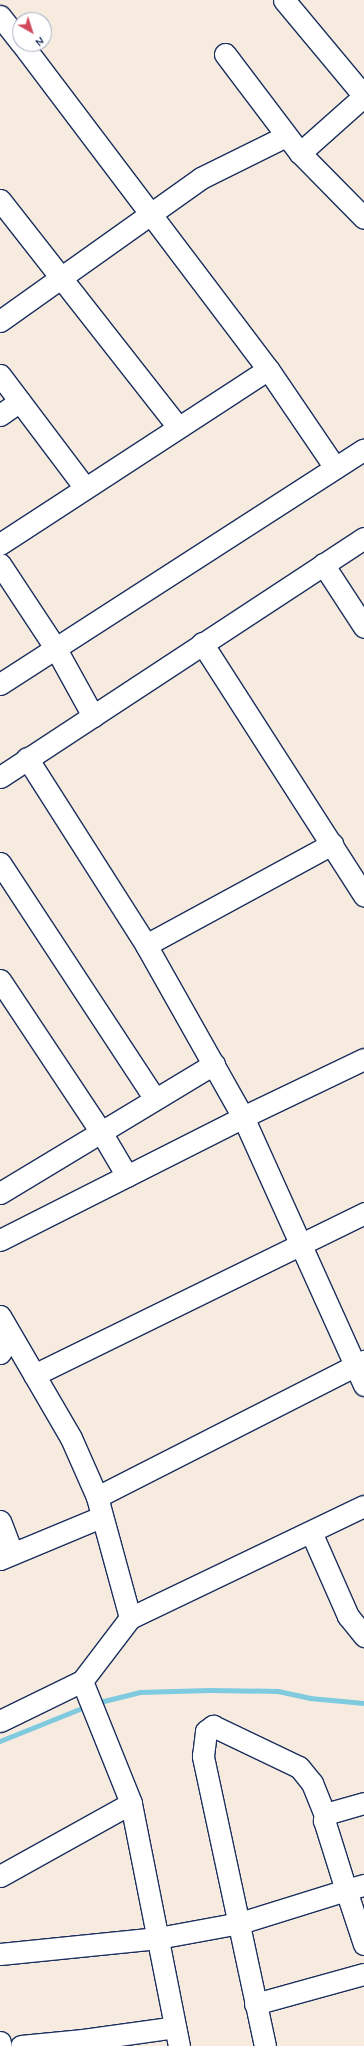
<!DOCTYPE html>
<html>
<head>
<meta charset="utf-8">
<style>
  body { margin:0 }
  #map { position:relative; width:364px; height:2046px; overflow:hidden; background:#f7ebdf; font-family:Mynerve,sans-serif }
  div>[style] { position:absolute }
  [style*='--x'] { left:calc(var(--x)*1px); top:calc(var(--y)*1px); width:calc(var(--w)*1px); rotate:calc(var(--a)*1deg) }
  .stream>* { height:4.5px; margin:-2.25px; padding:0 2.25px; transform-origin:2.25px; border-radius:2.25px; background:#7fcadf }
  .roads { filter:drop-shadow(1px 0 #1b2f5e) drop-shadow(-1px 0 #1b2f5e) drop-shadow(0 1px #1b2f5e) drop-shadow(0 -1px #1b2f5e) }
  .minor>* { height:21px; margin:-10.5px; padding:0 10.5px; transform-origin:10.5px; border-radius:10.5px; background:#fff }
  span { translate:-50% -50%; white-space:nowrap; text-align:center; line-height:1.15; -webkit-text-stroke:3px #fff; paint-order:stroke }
  .north { position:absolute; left:12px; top:12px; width:40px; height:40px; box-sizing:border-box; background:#fff; border:1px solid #a4acbf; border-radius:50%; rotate:141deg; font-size:11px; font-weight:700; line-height:16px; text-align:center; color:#1b2f5e }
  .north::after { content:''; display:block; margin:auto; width:14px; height:18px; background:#d1495b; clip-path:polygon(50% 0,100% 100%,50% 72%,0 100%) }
</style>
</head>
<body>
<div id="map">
  <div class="stream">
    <i style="--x:96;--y:1703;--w:45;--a:-14"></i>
    <i style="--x:140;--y:1692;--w:70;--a:-1.6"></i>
    <i style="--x:210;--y:1690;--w:68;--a:0.8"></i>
    <i style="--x:278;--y:1691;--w:33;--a:12"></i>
    <i style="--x:310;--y:1698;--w:54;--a:5.3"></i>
    <i style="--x:0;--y:1741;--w:94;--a:-21.9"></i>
  </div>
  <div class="roads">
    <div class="minor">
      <i style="--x:284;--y:0;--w:125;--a:50.2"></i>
      <i style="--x:364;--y:96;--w:86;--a:138.3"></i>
      <i style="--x:0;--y:16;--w:33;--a:52"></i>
      <i style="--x:22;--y:44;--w:408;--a:52.9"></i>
      <i style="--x:225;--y:54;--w:124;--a:52.9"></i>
      <i style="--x:300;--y:153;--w:91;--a:45.4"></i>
      <i style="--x:0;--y:200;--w:288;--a:51.9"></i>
      <i style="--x:0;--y:321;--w:247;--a:-35.4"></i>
      <i style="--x:201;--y:178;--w:95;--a:-26.3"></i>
      <i style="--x:0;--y:375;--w:141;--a:53"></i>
      <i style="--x:0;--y:415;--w:24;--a:-35"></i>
      <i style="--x:0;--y:544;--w:320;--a:-33.1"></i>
      <i style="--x:268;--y:369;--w:117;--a:55.8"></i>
      <i style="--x:0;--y:564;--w:102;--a:56.6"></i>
      <i style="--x:56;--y:649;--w:77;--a:61.1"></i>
      <i style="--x:93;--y:716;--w:111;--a:146.7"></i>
      <i style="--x:323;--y:564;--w:75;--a:56.9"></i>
      <i style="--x:202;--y:643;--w:300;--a:57.3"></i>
      <i style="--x:0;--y:684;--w:433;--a:-32.8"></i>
      <i style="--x:93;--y:716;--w:324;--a:-33.3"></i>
      <i style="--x:27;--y:758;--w:222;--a:57.5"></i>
      <i style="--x:146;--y:945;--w:197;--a:60.6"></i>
      <i style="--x:243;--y:1117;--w:294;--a:65.7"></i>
      <i style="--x:0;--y:863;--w:282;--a:56.7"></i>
      <i style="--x:146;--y:945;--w:212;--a:-28.5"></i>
      <i style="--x:0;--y:980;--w:182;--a:56.4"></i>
      <i style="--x:101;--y:1132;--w:51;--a:59.4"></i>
      <i style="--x:0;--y:1193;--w:250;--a:-31.1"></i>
      <i style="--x:0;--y:1240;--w:272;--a:-26.8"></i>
      <i style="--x:243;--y:1117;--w:134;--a:-25.6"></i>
      <i style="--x:0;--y:1316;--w:141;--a:59.8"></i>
      <i style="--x:71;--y:1438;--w:64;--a:66.2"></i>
      <i style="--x:97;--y:1497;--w:300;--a:-27"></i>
      <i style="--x:0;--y:1353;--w:20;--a:-60"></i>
      <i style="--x:34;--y:1375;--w:368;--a:-26.1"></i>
      <i style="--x:97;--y:1497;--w:125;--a:74.7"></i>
      <i style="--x:0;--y:1521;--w:33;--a:69"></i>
      <i style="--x:311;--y:1532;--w:92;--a:66.2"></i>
      <i style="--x:348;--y:1616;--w:26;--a:51"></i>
      <i style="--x:0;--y:1559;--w:109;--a:-22.6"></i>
      <i style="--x:0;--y:1721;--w:91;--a:-26"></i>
      <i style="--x:364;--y:1803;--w:36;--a:164"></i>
      <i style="--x:329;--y:1813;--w:9;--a:126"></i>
      <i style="--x:324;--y:1820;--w:73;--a:72.6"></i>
      <i style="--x:346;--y:1890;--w:19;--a:-16"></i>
      <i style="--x:0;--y:1876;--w:150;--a:-29.1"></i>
      <i style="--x:0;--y:1954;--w:159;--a:-5.8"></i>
      <i style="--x:158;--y:1938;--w:83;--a:-10.4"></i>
      <i style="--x:240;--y:1923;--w:111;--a:-17.3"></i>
      <i style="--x:346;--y:1890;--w:57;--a:71.6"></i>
      <i style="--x:255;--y:2004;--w:113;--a:-15.4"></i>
      <i style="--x:0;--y:2042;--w:4;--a:90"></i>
      <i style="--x:21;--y:2046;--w:62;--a:-5.5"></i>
      <i style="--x:83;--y:2040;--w:93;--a:-8"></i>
      <i style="--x:179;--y:2046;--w:248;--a:-101.2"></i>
      <i style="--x:131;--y:1803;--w:131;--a:-111.9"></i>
      <i style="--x:82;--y:1681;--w:79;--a:-52.7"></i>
      <i style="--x:130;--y:1618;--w:259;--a:-25.6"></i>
      <i style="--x:265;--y:2046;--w:297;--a:-102.1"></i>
      <i style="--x:203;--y:1756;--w:25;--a:-83"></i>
      <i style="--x:206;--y:1731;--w:9;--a:-36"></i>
      <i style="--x:213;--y:1726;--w:95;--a:25.5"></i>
      <i style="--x:299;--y:1767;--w:21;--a:51"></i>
      <i style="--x:312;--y:1783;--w:35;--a:68"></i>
    </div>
  </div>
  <div class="north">N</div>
</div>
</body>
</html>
